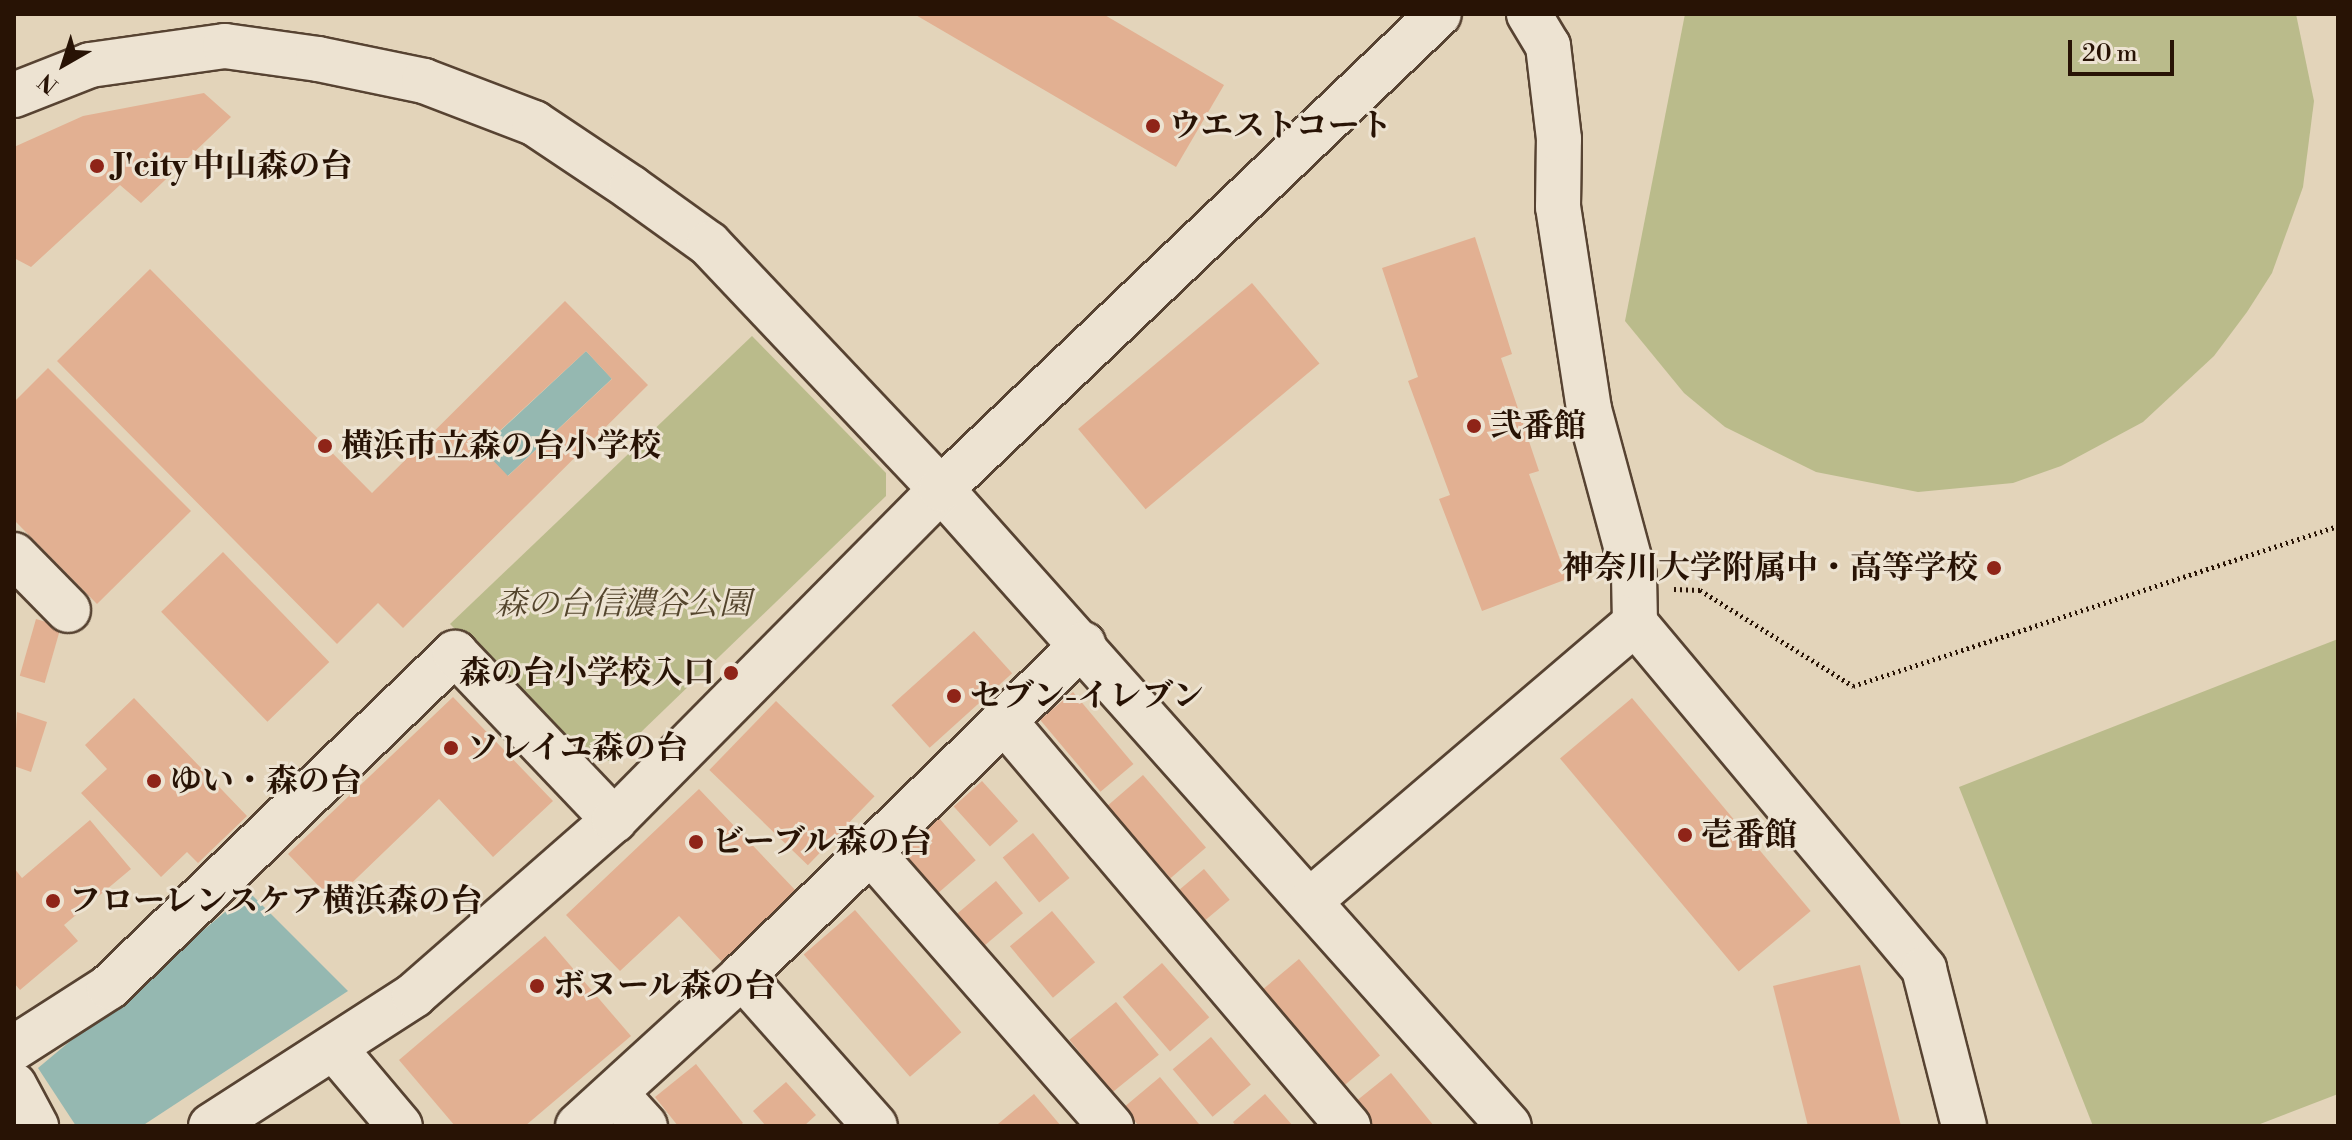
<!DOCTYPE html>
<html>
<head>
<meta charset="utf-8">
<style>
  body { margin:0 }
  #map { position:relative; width:2352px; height:1140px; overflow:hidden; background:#e3d4ba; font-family:"Libre Bodoni","Noto Serif JP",serif }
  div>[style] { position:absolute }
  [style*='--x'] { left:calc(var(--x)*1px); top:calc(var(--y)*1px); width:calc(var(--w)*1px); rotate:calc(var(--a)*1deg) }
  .green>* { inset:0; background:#babb8b }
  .water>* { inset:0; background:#95b8b1; transform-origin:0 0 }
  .building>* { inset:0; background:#e2b092; transform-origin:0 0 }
  .path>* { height:5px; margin-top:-2.5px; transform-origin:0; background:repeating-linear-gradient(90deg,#281305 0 2px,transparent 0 6px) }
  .roads { filter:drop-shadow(2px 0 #574332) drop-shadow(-2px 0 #574332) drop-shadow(0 2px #574332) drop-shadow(0 -2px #574332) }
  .minor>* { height:44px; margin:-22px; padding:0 22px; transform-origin:22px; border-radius:22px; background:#ede3d2 }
  .dots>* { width:22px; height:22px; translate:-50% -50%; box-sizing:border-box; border:4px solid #ede3d2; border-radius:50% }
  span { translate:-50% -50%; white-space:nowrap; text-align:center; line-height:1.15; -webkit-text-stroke:6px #ede3d2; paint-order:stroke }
  .poi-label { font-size:32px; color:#281305; font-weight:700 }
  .left { translate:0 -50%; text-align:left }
  .right { translate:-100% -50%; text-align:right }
  .park-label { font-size:32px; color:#54452d; font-style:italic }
  .frame { position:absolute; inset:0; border:16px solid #281305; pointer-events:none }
  .north { position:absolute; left:24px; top:24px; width:80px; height:80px; -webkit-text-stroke:6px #ede3d2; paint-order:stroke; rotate:219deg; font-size:22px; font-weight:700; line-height:32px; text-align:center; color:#281305 }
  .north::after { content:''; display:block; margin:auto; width:28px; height:36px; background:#281305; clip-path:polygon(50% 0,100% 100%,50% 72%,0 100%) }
  .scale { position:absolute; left:2068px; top:40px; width:106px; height:36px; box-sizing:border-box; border:4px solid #281305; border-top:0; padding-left:10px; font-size:24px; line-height:28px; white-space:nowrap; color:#281305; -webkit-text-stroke:6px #ede3d2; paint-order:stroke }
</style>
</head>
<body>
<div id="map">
  <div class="green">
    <i style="clip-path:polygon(1685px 14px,2296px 14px,2314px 101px,2303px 187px,2272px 273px,2247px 312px,2214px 356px,2143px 422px,2061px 466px,2013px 483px,1918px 492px,1816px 472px,1725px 427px,1684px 393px,1625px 321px)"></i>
    <i style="clip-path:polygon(752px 336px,886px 473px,886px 496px,611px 761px,586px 760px,450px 624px)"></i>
    <i style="clip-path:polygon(2338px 639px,2338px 1094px,2255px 1126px,2093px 1126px,1959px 787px)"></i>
  </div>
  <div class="water">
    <i style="left:586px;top:351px;width:38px;height:143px;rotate:47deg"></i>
    <i style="clip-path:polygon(249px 892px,348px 991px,142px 1126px,76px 1126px,38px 1068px)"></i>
  </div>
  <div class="building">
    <i style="clip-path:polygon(914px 14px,1103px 14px,1224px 85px,1176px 167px)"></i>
    <i style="clip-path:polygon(204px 93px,231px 117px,141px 203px,120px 185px,31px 267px,14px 258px,14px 147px,83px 116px)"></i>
    <i style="clip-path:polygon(1475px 237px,1512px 354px,1501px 358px,1539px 471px,1529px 474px,1567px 579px,1482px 611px,1439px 499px,1450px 495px,1408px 381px,1418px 377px,1382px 268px)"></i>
    <i style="clip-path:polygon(evenodd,150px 269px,372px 493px,565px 301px,648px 385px,403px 628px,378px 603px,337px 644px,57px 361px,150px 269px,586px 351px,612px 379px,508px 476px,481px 448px,586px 351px)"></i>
    <i style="left:1252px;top:283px;width:105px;height:227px;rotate:50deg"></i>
    <i style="clip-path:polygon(48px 368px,191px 511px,97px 604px,14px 520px,14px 402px)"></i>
    <i style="left:223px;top:552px;width:153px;height:86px;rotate:46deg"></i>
    <i style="left:36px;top:619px;width:26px;height:59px;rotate:16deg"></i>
    <i style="left:974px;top:631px;width:57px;height:111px;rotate:48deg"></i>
    <i style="left:1073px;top:692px;width:94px;height:43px;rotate:50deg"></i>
    <i style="clip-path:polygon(453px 697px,553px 801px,493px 857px,439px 799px,333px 901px,288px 854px)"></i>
    <i style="clip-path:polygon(134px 698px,247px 816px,198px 863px,187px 852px,161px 877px,81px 793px,107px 769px,85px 745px)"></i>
    <i style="left:1632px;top:698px;width:278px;height:94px;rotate:50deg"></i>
    <i style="left:776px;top:701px;width:137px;height:96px;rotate:44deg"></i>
    <i style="clip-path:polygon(17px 712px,47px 722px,31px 772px,14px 766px)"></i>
    <i style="left:1143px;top:775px;width:96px;height:47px;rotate:49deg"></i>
    <i style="left:982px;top:781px;width:54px;height:38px;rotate:48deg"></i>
    <i style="clip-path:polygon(699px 789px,799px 894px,724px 964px,679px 916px,620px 971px,566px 915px)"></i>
    <i style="left:939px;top:818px;width:56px;height:52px;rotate:49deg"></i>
    <i style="clip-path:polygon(90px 820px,131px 869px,64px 925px,78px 941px,20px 990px,14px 983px,14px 868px,22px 878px)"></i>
    <i style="left:1033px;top:833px;width:58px;height:39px;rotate:51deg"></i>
    <i style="left:1204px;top:869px;width:40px;height:43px;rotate:50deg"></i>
    <i style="left:996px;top:881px;width:42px;height:54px;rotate:50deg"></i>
    <i style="left:855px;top:910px;width:162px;height:68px;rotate:49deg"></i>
    <i style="left:1052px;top:911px;width:67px;height:55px;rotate:50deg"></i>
    <i style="clip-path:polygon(545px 936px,631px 1036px,525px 1126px,455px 1126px,399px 1060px)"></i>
    <i style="left:1299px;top:959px;width:126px;height:51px;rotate:50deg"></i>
    <i style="left:1162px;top:963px;width:72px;height:52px;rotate:49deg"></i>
    <i style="clip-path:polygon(1860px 965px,1901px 1126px,1808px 1126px,1773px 986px)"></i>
    <i style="left:1116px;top:1002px;width:68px;height:60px;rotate:51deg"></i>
    <i style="left:1211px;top:1037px;width:62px;height:50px;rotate:50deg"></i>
    <i style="clip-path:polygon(696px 1064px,743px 1123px,739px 1126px,678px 1126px,655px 1097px)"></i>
    <i style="clip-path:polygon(1391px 1073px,1434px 1126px,1374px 1126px,1355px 1102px)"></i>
    <i style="clip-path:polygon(1160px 1077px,1199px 1124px,1196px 1126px,1139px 1126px,1123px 1108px)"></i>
    <i style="clip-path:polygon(786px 1082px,816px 1115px,804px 1126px,766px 1126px,753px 1111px)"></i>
    <i style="clip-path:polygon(1034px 1094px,1061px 1126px,1000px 1126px,998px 1124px)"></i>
    <i style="clip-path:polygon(1265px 1094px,1293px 1126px,1236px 1126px,1233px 1122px)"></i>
  </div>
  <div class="path">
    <i style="--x:1674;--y:589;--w:26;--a:2"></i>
    <i style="--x:1700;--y:590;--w:181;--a:32.1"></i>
    <i style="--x:1853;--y:686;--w:511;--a:-18.26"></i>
  </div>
  <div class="roads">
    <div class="minor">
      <i style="--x:14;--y:95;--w:82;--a:-21.5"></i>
      <i style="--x:90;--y:65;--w:136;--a:-8"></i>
      <i style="--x:225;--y:46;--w:94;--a:8"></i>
      <i style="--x:318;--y:59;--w:108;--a:11.7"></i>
      <i style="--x:424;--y:81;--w:118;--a:20.9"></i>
      <i style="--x:534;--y:123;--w:117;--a:33.8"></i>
      <i style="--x:631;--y:188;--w:96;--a:35.7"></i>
      <i style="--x:709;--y:244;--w:337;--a:46.6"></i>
      <i style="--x:941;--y:489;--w:853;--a:48.28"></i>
      <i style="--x:14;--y:555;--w:77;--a:45.5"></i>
      <i style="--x:1635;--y:623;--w:451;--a:50.1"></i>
      <i style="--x:1924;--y:969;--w:162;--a:75.7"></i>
      <i style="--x:1006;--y:723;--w:529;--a:49.68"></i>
      <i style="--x:870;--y:851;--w:366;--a:48.8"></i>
      <i style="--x:1312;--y:899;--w:425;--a:-40.5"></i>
      <i style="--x:1635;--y:623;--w:47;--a:-91.2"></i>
      <i style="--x:1634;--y:576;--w:173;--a:-105.1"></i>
      <i style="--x:1589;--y:409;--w:204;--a:-98.7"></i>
      <i style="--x:1558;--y:207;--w:68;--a:-89.2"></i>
      <i style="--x:1559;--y:139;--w:94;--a:-96.7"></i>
      <i style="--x:1548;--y:46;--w:37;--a:-121"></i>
      <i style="--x:742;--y:976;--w:200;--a:48.4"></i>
      <i style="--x:14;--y:1048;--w:113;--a:-32.7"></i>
      <i style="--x:109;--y:987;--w:481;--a:-44"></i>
      <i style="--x:455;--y:653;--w:231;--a:46.4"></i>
      <i style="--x:334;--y:1048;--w:102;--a:49.8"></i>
      <i style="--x:14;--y:1085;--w:47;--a:61.8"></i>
      <i style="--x:616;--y:1094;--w:43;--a:47.8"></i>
      <i style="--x:211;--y:1126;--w:242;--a:-32.8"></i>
      <i style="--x:414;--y:995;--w:266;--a:-41.2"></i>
      <i style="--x:614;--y:820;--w:465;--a:-45.3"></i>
      <i style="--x:941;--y:489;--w:688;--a:-43.65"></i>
      <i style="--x:578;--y:1126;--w:222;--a:-42.4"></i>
      <i style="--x:742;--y:976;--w:476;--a:-44.2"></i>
    </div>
  </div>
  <div class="dots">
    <i style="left:1153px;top:126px;background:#8f2418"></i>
    <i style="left:97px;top:166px;background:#8f2418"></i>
    <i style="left:1474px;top:426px;background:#8f2418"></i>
    <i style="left:325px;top:446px;background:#8f2418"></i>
    <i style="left:1994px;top:568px;background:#8f2418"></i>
    <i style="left:731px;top:673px;background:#8f2418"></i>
    <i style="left:954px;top:696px;background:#8f2418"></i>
    <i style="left:451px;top:748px;background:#8f2418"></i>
    <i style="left:154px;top:781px;background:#8f2418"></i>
    <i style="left:1685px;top:835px;background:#8f2418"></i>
    <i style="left:696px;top:842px;background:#8f2418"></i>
    <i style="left:53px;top:901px;background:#8f2418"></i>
    <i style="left:537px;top:986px;background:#8f2418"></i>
  </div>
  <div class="poi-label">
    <span class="left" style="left:1169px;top:126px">ウエストコート</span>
    <span class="left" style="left:113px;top:166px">J'city 中山森の台</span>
    <span class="left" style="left:1490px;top:426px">弐番館</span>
    <span class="left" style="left:341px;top:446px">横浜市立森の台小学校</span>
    <span class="right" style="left:1978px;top:568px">神奈川大学附属中・高等学校</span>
    <span class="right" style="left:715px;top:673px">森の台小学校入口</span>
    <span class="left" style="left:970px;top:696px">セブン-イレブン</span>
    <span class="left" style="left:467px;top:748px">ソレイユ森の台</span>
    <span class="left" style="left:170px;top:781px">ゆい・森の台</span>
    <span class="left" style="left:1701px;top:835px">壱番館</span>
    <span class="left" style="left:712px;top:842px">ビーブル森の台</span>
    <span class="left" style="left:69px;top:901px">フローレンスケア横浜森の台</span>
    <span class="left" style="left:553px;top:986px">ボヌール森の台</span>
  </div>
  <div class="park-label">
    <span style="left:623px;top:604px">森の台信濃谷公園</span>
  </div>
  <div class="frame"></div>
  <div class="north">N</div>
  <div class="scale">20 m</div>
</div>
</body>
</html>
